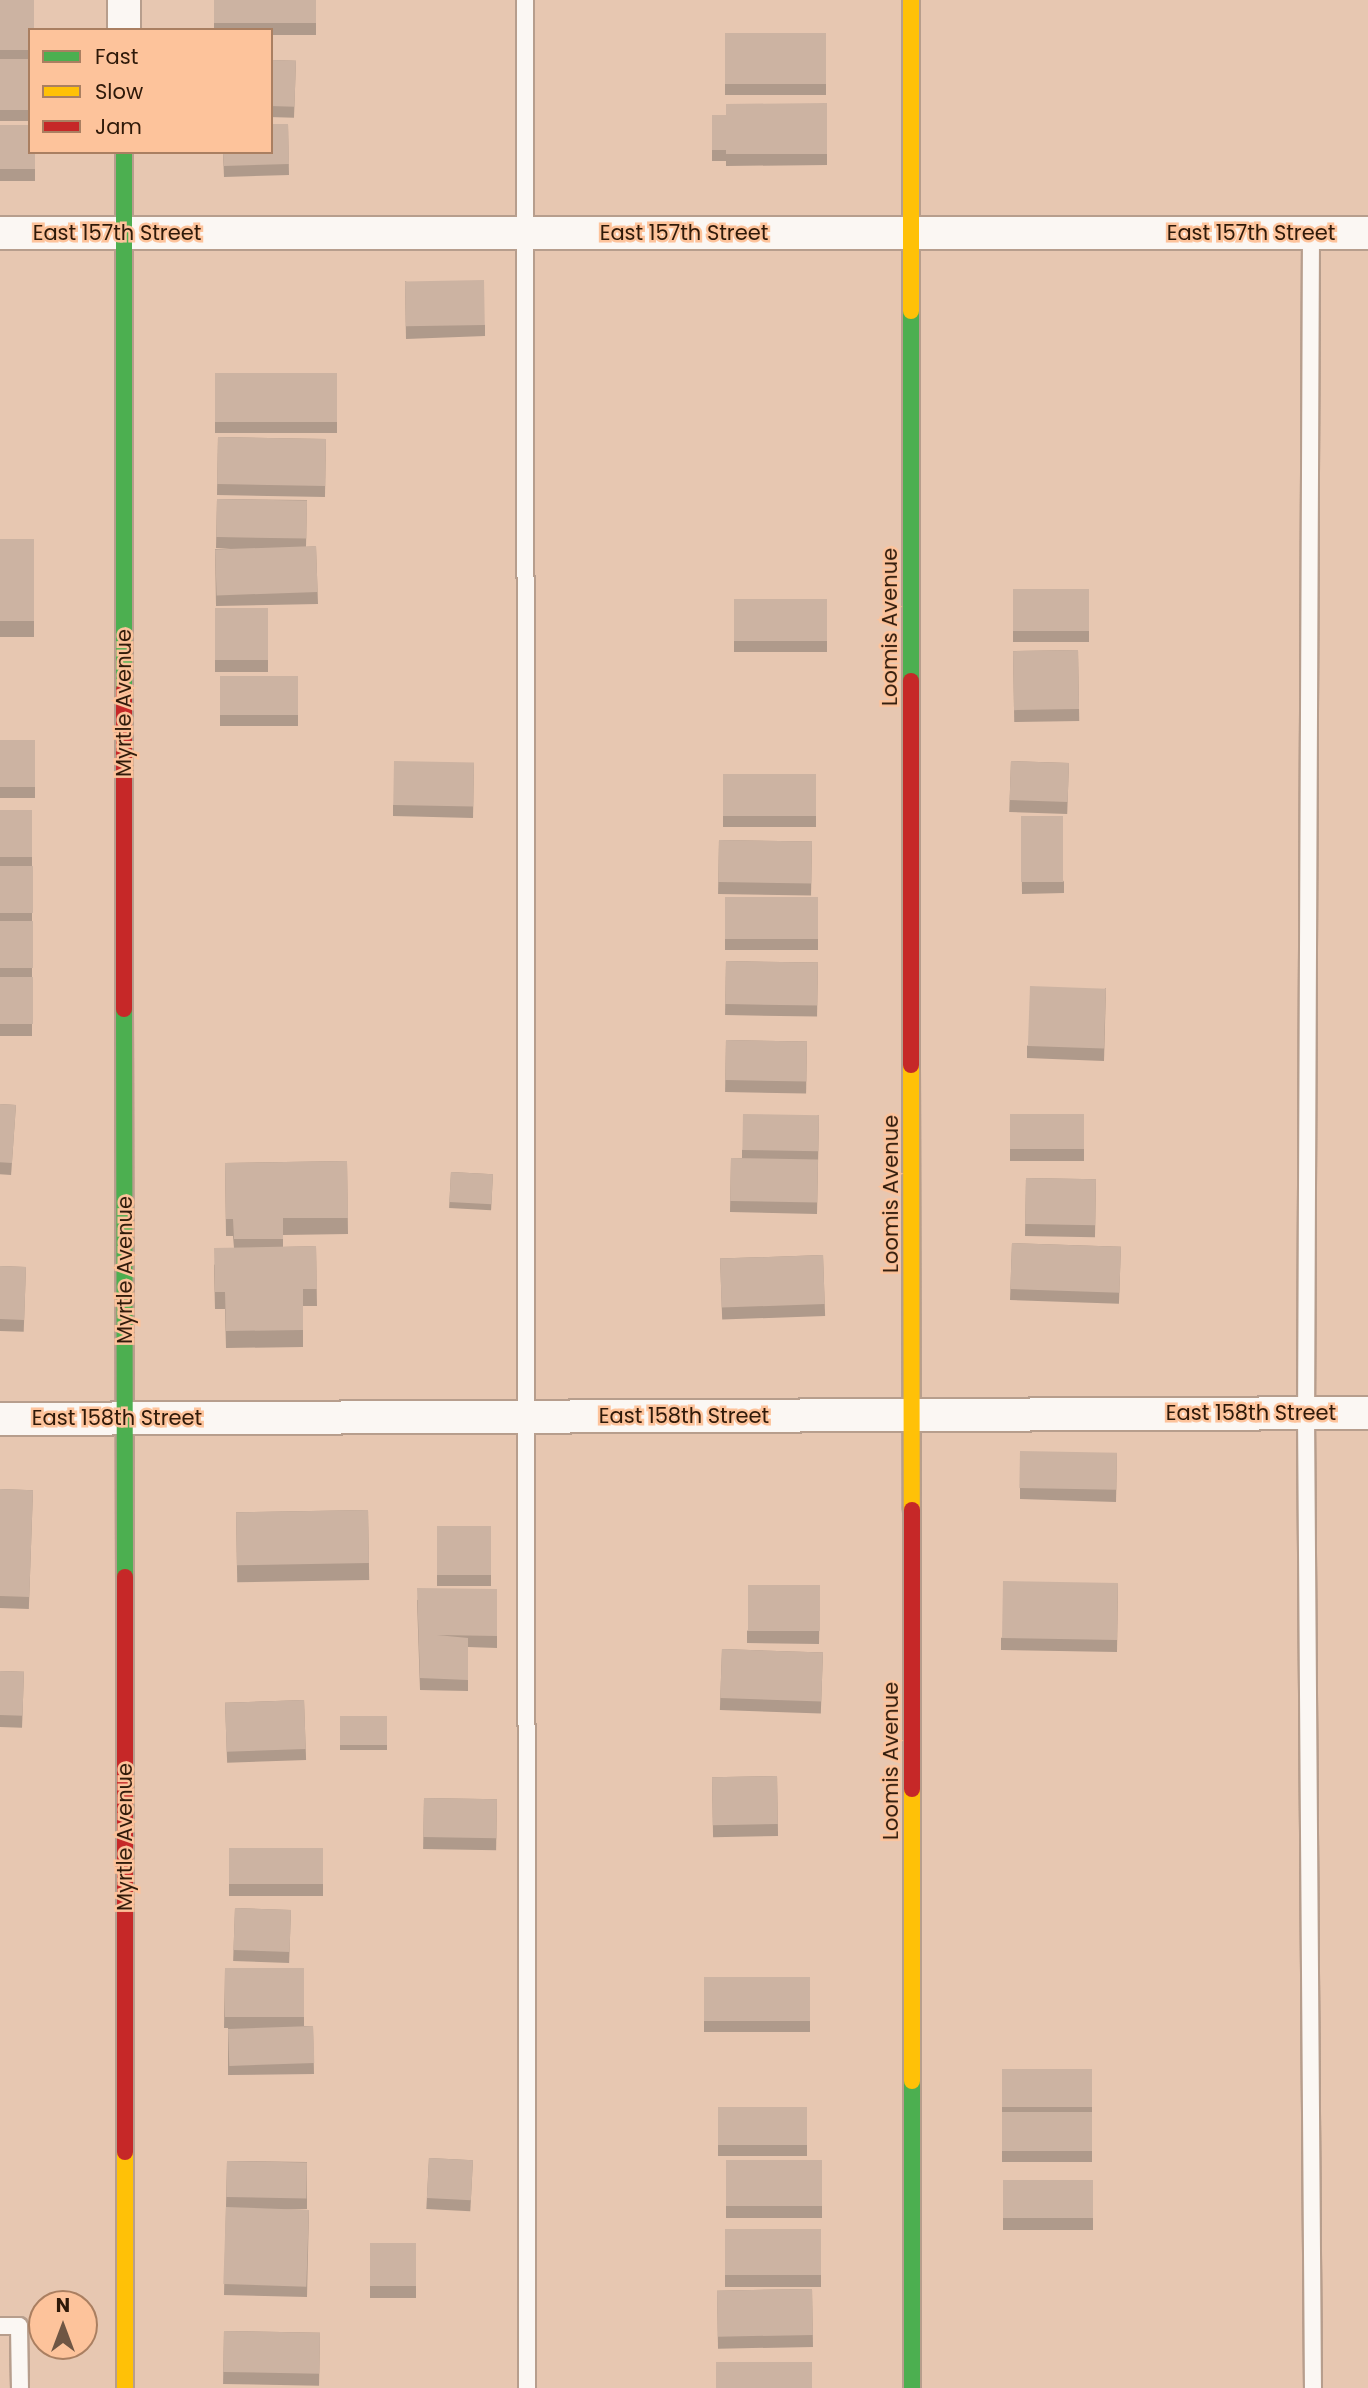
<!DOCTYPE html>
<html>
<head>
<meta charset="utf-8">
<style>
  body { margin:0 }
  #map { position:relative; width:1368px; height:2388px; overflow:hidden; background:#e7c7b1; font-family:Poppins,sans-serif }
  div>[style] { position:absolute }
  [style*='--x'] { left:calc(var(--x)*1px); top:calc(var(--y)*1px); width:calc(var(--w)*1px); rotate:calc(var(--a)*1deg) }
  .roads { filter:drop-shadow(2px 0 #b79e8d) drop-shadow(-2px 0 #b79e8d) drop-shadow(0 2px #b79e8d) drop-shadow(0 -2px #b79e8d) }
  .lane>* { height:16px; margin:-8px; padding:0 8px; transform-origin:8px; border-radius:8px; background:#fbf7f3 }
  .street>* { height:32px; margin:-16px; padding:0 16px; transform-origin:16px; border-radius:16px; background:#fbf7f3 }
  .fast>* { height:16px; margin:-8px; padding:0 8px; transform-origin:8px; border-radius:8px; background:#4caf50 }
  .slow>* { height:16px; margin:-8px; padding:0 8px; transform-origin:8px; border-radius:8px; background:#ffc107 }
  .jam>* { height:16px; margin:-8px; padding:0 8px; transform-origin:8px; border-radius:8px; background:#c62828 }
  .wall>* { inset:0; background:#af9a8b; transform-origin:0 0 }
  .building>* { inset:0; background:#ccb3a2; transform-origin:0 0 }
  span { translate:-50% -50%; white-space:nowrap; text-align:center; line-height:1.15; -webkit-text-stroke:5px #fdc39b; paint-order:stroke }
  .street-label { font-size:21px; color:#2e1909 }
  .legend { position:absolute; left:28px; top:28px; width:245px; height:126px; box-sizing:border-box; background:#fdc39b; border:2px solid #aa7f61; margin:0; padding:9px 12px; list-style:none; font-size:21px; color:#2e1909 }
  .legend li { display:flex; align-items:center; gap:14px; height:35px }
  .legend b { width:35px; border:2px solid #aa7f61 }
  .north { position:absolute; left:28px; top:2290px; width:70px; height:70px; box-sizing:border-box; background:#fdc39b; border:2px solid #aa7f61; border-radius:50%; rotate:0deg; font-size:19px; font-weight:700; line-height:28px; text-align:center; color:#2e1909 }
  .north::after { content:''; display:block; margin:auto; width:24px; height:32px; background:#6f5644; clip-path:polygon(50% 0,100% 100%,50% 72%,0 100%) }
</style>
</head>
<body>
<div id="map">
  <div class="roads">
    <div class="lane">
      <i style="--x:525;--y:0;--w:2388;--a:89.95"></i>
      <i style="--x:1311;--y:234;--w:1179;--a:90.24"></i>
      <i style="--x:1306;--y:1413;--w:975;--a:89.59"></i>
      <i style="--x:0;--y:2326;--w:19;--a:0"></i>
      <i style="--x:19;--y:2326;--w:62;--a:89.1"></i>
    </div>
    <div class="street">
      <i style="--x:124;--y:0;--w:30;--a:90"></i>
      <i style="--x:0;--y:233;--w:1368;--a:0"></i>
      <i style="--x:0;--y:1419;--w:1368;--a:-0.25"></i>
    </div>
    <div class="fast">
      <i style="--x:124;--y:152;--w:538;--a:90"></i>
      <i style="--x:911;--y:311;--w:370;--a:90"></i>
      <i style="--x:124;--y:1009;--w:568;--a:89.9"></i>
      <i style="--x:912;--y:2081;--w:307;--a:90"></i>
    </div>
    <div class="slow">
      <i style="--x:911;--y:0;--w:311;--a:90"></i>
      <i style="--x:911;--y:1065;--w:445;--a:89.9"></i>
      <i style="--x:912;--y:1789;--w:292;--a:90"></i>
      <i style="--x:125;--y:2152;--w:236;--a:90"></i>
    </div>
    <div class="jam">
      <i style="--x:911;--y:681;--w:384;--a:90"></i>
      <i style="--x:124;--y:690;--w:319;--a:90"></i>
      <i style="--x:912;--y:1510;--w:279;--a:90"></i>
      <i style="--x:125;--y:1577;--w:575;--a:90"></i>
    </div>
  </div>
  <div class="wall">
    <i style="clip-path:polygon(0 0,30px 30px,30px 121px,0 121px)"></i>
    <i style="clip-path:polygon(214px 0,316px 0,316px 35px,271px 35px,271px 30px,214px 30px)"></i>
    <i style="left:725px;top:33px;width:101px;height:62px"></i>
    <i style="left:271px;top:60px;width:25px;height:57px;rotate:2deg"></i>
    <i style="clip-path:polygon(827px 103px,827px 165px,726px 166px,726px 161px,712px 161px,712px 115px,726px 115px)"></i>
    <i style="clip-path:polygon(288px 124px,289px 175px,224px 177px,223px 152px)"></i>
    <i style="clip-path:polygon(0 125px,35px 152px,35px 181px,0 181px)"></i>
    <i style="clip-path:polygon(405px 281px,485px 325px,485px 336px,406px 339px)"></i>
    <i style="left:215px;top:373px;width:122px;height:60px"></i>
    <i style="left:218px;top:437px;width:108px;height:58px;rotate:1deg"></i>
    <i style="clip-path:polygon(217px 499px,307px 500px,306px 547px,316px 546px,318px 604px,216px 606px,215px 549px,231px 549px,216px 548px)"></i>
    <i style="left:34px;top:539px;width:98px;height:34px;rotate:90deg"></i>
    <i style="left:1013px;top:589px;width:76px;height:53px"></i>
    <i style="left:734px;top:599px;width:93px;height:53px"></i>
    <i style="left:215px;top:608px;width:53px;height:64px"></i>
    <i style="left:1078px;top:650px;width:71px;height:65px;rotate:89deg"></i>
    <i style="left:298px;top:676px;width:50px;height:78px;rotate:90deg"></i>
    <i style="left:0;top:740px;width:35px;height:58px"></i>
    <i style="left:1011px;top:761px;width:58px;height:51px;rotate:2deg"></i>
    <i style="clip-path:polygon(474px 763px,473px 818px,393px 816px,393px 805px)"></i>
    <i style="left:723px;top:774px;width:93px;height:53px"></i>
    <i style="left:0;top:810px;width:32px;height:226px"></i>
    <i style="clip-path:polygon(1021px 816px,1064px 882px,1064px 893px,1022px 894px)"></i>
    <i style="left:719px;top:840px;width:93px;height:54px;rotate:1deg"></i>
    <i style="left:725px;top:897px;width:93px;height:53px"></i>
    <i style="left:726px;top:961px;width:92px;height:54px;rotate:1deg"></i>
    <i style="clip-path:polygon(1106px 988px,1104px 1061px,1027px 1058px,1027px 1046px)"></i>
    <i style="left:726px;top:1040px;width:81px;height:52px;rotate:1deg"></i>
    <i style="left:0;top:1104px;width:16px;height:70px;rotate:4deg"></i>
    <i style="left:1010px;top:1114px;width:74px;height:47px"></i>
    <i style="clip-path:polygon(819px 1115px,817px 1214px,730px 1212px,731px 1158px,742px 1158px,742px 1150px)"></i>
    <i style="clip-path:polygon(347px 1161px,348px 1234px,283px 1235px,283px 1247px,316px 1246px,317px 1306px,303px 1306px,303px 1347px,226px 1348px,225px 1309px,215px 1309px,214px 1265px,234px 1248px,233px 1236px,226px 1236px,225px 1163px)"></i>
    <i style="left:451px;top:1172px;width:42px;height:36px;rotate:3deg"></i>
    <i style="left:1026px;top:1178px;width:70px;height:58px;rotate:1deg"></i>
    <i style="left:1012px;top:1243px;width:109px;height:57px;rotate:2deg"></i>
    <i style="left:823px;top:1255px;width:61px;height:103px;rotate:88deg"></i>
    <i style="left:0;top:1266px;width:26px;height:65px;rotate:2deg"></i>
    <i style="clip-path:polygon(1117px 1453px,1116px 1502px,1020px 1499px,1020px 1488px)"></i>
    <i style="left:0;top:1489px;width:33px;height:119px;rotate:2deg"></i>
    <i style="left:368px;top:1510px;width:70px;height:132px;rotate:89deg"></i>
    <i style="left:437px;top:1526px;width:54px;height:60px"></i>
    <i style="clip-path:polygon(1118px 1584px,1117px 1652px,1001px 1650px,1001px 1638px)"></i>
    <i style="clip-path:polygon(820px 1585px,819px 1644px,747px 1643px,747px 1631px)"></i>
    <i style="clip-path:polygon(497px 1589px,497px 1648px,468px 1647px,468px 1691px,420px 1690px,417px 1600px)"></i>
    <i style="left:722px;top:1649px;width:101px;height:61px;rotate:2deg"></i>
    <i style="left:0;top:1671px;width:24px;height:56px;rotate:2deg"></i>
    <i style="left:304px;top:1700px;width:60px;height:79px;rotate:88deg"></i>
    <i style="left:340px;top:1716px;width:47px;height:34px"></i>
    <i style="left:777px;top:1776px;width:60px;height:65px;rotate:89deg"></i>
    <i style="left:424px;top:1798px;width:73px;height:51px;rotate:1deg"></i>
    <i style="left:323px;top:1848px;width:48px;height:94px;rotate:90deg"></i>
    <i style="left:235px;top:1908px;width:56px;height:53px;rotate:2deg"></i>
    <i style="clip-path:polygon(225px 1968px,304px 1968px,304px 2026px,313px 2026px,314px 2074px,228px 2075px,228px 2028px,224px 2028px)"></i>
    <i style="left:704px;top:1977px;width:106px;height:55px"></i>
    <i style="left:1002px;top:2069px;width:90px;height:93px"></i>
    <i style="left:718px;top:2107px;width:89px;height:49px"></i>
    <i style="left:429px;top:2158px;width:44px;height:51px;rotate:3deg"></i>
    <i style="left:726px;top:2160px;width:96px;height:58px"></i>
    <i style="clip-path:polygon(227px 2161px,307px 2162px,307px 2209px,277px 2209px,309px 2210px,307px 2297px,224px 2295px)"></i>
    <i style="left:1003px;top:2180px;width:90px;height:50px"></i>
    <i style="left:725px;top:2229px;width:96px;height:58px"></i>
    <i style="left:370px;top:2243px;width:46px;height:55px"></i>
    <i style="left:812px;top:2289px;width:58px;height:95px;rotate:89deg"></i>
    <i style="left:224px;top:2331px;width:96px;height:53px;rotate:1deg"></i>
  </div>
  <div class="building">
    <i style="clip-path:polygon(0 0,34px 0,34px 30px,30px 30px,30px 50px,0 50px)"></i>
    <i style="left:214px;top:0;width:102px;height:23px"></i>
    <i style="left:725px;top:33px;width:101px;height:51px"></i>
    <i style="left:0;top:59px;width:30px;height:51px"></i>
    <i style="left:271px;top:60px;width:25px;height:46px;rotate:2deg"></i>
    <i style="clip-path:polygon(827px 103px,827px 154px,726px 154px,726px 150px,712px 150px,712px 115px,726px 115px,726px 104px)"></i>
    <i style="clip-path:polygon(271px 124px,288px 124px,289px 164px,224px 166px,223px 152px,271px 152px)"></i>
    <i style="clip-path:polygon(0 125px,30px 125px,30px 152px,35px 152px,35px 169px,0 169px)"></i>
    <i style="left:484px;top:280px;width:45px;height:79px;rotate:89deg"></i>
    <i style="left:215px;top:373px;width:122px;height:49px"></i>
    <i style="left:218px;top:437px;width:108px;height:47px;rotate:1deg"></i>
    <i style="left:217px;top:499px;width:90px;height:38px;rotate:1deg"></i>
    <i style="left:34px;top:539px;width:82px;height:34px;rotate:90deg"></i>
    <i style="left:316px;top:546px;width:46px;height:101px;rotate:88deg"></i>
    <i style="left:1013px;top:589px;width:76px;height:42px"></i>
    <i style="left:734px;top:599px;width:93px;height:42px"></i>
    <i style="left:215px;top:608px;width:53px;height:52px"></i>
    <i style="left:1078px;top:650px;width:59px;height:65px;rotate:89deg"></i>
    <i style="left:298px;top:676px;width:39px;height:78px;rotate:90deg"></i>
    <i style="left:0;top:740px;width:35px;height:47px"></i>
    <i style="left:394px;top:761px;width:80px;height:44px;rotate:1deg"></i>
    <i style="left:1011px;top:761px;width:58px;height:39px;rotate:2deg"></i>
    <i style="left:723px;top:774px;width:93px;height:42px"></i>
    <i style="left:0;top:810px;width:32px;height:47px"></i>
    <i style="left:1021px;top:816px;width:42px;height:66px"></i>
    <i style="left:719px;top:840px;width:93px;height:42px;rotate:1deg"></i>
    <i style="left:0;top:866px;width:33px;height:47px"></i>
    <i style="left:725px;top:897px;width:93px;height:42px"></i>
    <i style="left:0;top:921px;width:33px;height:47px"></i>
    <i style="left:726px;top:961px;width:92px;height:43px;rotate:1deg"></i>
    <i style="left:0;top:977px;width:33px;height:47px"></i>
    <i style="left:1030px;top:986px;width:76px;height:60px;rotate:2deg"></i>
    <i style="left:726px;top:1040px;width:81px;height:40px;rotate:1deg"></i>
    <i style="left:0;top:1104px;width:16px;height:58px;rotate:4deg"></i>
    <i style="left:743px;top:1114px;width:76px;height:36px;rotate:1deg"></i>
    <i style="left:1010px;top:1114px;width:74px;height:35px"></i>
    <i style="left:731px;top:1158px;width:87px;height:43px;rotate:1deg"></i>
    <i style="clip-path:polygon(347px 1161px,348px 1218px,283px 1218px,283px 1239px,234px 1239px,233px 1219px,226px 1219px,225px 1163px)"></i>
    <i style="left:451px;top:1172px;width:42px;height:30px;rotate:3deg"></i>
    <i style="left:1026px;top:1178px;width:70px;height:46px;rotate:1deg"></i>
    <i style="left:1012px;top:1243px;width:109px;height:46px;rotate:2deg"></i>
    <i style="clip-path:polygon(316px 1246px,317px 1289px,303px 1289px,303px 1330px,226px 1331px,225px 1292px,215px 1292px,214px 1248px)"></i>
    <i style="left:823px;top:1255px;width:49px;height:103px;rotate:88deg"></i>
    <i style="left:0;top:1266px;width:26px;height:53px;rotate:2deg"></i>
    <i style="left:1020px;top:1451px;width:97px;height:37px;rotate:1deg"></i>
    <i style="left:0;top:1489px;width:33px;height:107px;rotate:2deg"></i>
    <i style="left:368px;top:1510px;width:53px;height:132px;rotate:89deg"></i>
    <i style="left:437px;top:1526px;width:54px;height:49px"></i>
    <i style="left:1003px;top:1581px;width:115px;height:57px;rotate:1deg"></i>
    <i style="left:748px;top:1585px;width:72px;height:46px"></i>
    <i style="clip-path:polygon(417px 1588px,497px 1589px,497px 1636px,437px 1635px,468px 1638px,468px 1680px,420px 1678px)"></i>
    <i style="left:722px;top:1649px;width:101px;height:49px;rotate:2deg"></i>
    <i style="left:0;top:1671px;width:24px;height:44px;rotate:2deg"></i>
    <i style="left:304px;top:1700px;width:49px;height:79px;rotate:88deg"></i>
    <i style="left:340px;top:1716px;width:47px;height:29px"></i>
    <i style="left:777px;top:1776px;width:48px;height:65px;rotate:89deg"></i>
    <i style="left:424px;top:1798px;width:73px;height:39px;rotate:1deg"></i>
    <i style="left:323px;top:1848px;width:36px;height:94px;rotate:90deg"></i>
    <i style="left:235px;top:1908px;width:56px;height:42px;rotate:2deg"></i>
    <i style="left:225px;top:1968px;width:79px;height:49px"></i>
    <i style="left:704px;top:1977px;width:106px;height:44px"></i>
    <i style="left:313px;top:2026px;width:37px;height:85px;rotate:88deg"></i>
    <i style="left:1002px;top:2069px;width:90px;height:38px"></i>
    <i style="left:718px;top:2107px;width:89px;height:38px"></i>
    <i style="left:1092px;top:2112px;width:39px;height:90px;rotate:90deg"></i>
    <i style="left:429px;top:2158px;width:44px;height:40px;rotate:3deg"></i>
    <i style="left:726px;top:2160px;width:96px;height:46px"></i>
    <i style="left:227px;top:2161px;width:80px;height:36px;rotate:1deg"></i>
    <i style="left:1003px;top:2180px;width:90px;height:38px"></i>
    <i style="left:226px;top:2207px;width:83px;height:77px;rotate:2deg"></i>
    <i style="left:725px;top:2229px;width:96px;height:46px"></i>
    <i style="left:370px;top:2243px;width:46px;height:43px"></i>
    <i style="left:812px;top:2289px;width:46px;height:95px;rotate:89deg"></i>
    <i style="left:224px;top:2331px;width:96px;height:41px;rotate:1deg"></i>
    <i style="left:716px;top:2362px;width:96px;height:26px"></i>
  </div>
  <div class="street-label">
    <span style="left:117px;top:233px">East 157th Street</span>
    <span style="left:684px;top:233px">East 157th Street</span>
    <span style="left:1251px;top:233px">East 157th Street</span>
    <span style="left:890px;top:627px;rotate:-90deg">Loomis Avenue</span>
    <span style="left:124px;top:703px;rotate:-90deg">Myrtle Avenue</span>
    <span style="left:891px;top:1194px;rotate:-90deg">Loomis Avenue</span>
    <span style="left:125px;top:1270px;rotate:-90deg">Myrtle Avenue</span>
    <span style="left:1251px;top:1413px">East 158th Street</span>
    <span style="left:684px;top:1416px">East 158th Street</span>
    <span style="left:117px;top:1418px">East 158th Street</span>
    <span style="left:891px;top:1761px;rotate:-90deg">Loomis Avenue</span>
    <span style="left:125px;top:1837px;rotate:-90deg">Myrtle Avenue</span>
  </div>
  <ul class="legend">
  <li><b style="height:9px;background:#4caf50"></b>Fast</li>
  <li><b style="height:9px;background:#ffc107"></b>Slow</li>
  <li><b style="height:9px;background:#c62828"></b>Jam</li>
  </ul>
  <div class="north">N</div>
</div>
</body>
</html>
